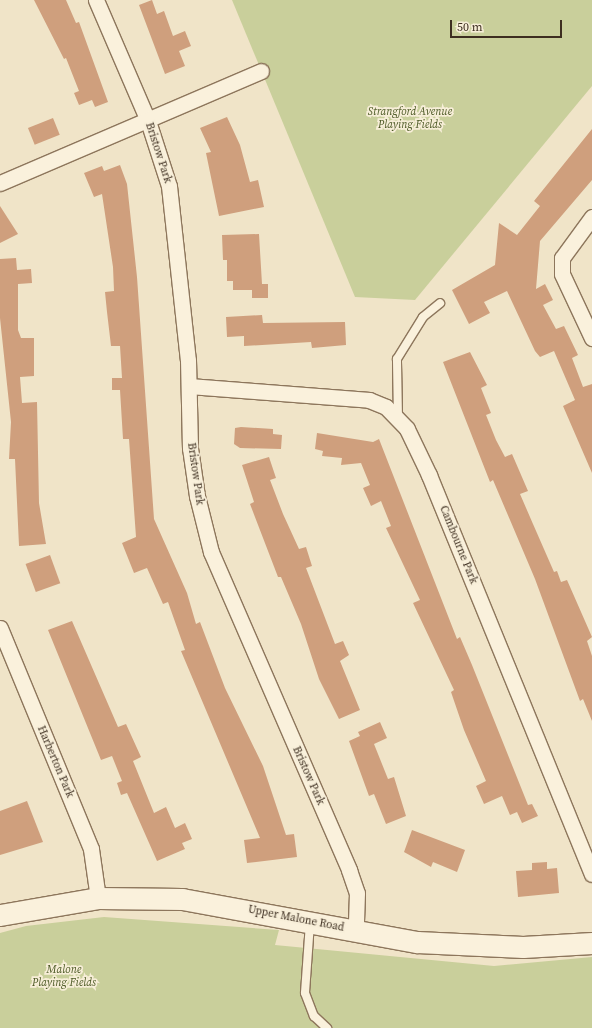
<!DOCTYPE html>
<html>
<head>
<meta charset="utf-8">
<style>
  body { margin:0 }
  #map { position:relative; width:592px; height:1028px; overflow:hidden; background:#f0e4c8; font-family:"Source Serif 4",serif }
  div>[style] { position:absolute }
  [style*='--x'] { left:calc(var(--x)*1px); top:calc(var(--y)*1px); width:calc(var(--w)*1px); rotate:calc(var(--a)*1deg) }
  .green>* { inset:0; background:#c9cf9b }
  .building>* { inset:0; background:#cf9f7d; transform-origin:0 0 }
  .roads { filter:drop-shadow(1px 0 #8d765c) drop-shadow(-1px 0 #8d765c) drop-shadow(0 1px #8d765c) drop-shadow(0 -1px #8d765c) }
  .lane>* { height:8px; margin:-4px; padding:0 4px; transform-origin:4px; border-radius:4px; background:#faf1dc }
  .street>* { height:15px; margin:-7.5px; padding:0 7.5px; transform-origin:7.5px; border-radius:7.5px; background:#faf1dc }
  .secondary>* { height:21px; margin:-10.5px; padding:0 10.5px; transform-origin:10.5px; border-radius:10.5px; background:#faf1dc }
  span { translate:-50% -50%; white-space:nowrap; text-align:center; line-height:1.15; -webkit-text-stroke:3.5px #f7eed8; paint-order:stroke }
  .park-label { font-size:11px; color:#4d5a26; font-style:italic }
  .street-label { font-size:11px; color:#3d2e20 }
  .scale { position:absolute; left:450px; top:20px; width:112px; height:18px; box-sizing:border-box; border:2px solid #3d2e20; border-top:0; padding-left:5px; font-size:12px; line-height:14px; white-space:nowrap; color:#3d2e20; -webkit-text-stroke:3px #f7eed8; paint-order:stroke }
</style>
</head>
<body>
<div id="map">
  <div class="green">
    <i style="clip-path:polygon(232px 0,592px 0,592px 86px,415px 300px,355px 297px)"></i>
    <i style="clip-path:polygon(104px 917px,279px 930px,275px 945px,494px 966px,592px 957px,592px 1028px,0 1028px,0 933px,26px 926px)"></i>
  </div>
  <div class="building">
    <i style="clip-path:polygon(34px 0,66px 0,76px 23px,79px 22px,108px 102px,95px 107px,92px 100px,79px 105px,74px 93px,79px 91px,66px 58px,64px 59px)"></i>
    <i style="clip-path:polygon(152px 0,157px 14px,164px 11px,173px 36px,185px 31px,191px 46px,179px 51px,185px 66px,165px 74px,139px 5px)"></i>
    <i style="clip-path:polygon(227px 117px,240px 145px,250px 182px,258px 180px,264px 207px,219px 216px,206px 153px,211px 152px,200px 128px)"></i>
    <i style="left:53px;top:118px;width:18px;height:27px;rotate:68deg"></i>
    <i style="clip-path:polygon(592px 129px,592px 180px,540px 241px,536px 289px,545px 284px,553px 300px,543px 305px,556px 329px,564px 326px,578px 355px,572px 358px,583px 387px,592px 384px,592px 473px,563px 406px,575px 400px,554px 351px,540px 357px,535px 351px,507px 291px,484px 302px,490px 313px,469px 324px,452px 290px,495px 265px,499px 223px,517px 235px,540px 206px,534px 201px)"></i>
    <i style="clip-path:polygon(120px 165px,127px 184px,137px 277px,154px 519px,187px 593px,196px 624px,200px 622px,225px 688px,263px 766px,286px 835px,294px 834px,297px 857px,247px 863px,244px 840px,260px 838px,181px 651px,185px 650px,168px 602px,163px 604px,147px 568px,134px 573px,122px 543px,136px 537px,129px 439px,123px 439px,120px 390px,112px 390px,112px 378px,122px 378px,120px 346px,111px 346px,107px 312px,105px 292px,114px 291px,113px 267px,102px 194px,94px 197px,84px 173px,102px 166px,104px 171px)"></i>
    <i style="clip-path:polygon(0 206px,18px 234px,0 243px)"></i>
    <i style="clip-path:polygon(259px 234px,262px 284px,268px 284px,268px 298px,252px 298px,252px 290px,233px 290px,233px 281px,227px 281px,227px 260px,223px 260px,222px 235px)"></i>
    <i style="clip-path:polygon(16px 258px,17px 270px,31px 269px,32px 283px,18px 284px,18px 330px,21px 338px,34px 338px,34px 376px,20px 377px,22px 403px,37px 402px,39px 503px,46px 544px,19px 546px,15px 459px,9px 459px,11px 422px,0 318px,0 259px)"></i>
    <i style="clip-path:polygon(262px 315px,263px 323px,345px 322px,346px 345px,312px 348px,311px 342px,244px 346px,244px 336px,227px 337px,226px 317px)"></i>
    <i style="clip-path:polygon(470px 352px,487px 385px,481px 388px,491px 413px,486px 415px,496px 440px,505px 457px,512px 454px,528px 491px,520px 494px,533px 524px,554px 572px,557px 571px,561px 582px,567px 580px,592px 637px,587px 641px,592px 656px,592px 721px,583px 699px,580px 701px,535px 579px,493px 480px,490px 482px,443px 362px)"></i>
    <i style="clip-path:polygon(241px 427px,273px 429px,273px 434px,282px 435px,281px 449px,240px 448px,234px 444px,235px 428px)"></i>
    <i style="clip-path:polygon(317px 433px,373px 442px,379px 439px,457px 639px,460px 637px,472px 665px,528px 805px,532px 804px,538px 816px,522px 823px,517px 812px,510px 815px,502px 796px,484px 804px,476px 786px,486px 781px,464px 730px,451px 692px,454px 690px,413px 603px,420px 600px,386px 528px,391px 526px,381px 501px,371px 506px,363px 488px,370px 485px,361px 463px,341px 465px,342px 458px,322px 456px,323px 451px,315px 449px)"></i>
    <i style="clip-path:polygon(269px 457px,276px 478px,270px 480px,283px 514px,299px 549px,306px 547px,312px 566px,306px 568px,335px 644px,343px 641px,349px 655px,340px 661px,360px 710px,339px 719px,319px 679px,301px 624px,281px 577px,278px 577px,250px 504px,254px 502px,242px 465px)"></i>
    <i style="left:50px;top:555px;width:30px;height:26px;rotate:70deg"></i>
    <i style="clip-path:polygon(72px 621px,118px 727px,126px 724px,141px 757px,133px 761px,154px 813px,166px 807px,175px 828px,185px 823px,192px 839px,182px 843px,185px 849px,157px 861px,127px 793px,121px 795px,117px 783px,122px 781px,112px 756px,101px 760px,48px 630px)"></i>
    <i style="clip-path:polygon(380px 722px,387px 738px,374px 744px,388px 779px,394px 777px,406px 816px,386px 824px,374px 794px,369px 796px,349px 741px,360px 736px,358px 732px)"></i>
    <i style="clip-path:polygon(27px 801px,43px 842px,0 855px,0 811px)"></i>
    <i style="clip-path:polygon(412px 830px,465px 850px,457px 872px,433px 862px,431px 867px,404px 852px)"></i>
    <i style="clip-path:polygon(547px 862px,547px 869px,557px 868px,559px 893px,518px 897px,516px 871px,532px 870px,532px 863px)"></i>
  </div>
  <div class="roads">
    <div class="lane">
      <i style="--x:398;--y:419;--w:60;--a:-91"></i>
      <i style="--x:397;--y:359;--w:49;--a:-58.2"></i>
      <i style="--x:423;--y:317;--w:22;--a:-39"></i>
      <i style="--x:310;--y:923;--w:70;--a:94.1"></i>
      <i style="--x:305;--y:993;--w:25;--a:69"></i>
      <i style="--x:314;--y:1016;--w:18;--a:43"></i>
    </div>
    <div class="street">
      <i style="--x:96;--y:0;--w:132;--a:66.7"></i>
      <i style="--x:148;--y:121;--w:68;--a:72.1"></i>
      <i style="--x:169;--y:186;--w:175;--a:83.8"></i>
      <i style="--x:188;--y:360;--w:88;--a:88.7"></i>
      <i style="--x:190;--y:448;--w:49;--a:81.7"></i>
      <i style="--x:197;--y:496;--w:58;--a:76"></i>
      <i style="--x:211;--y:552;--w:347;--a:66.5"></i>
      <i style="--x:349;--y:870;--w:24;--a:71"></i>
      <i style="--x:357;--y:893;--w:38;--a:92"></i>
      <i style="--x:0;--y:183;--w:284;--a:-23.2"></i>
      <i style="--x:592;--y:217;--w:51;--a:126.2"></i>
      <i style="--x:562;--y:258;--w:16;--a:90"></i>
      <i style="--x:562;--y:274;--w:71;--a:64.9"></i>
      <i style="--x:189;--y:386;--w:181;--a:4.4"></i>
      <i style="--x:369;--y:400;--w:18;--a:22"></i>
      <i style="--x:386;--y:407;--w:30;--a:46"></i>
      <i style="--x:407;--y:429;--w:51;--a:64.4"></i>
      <i style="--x:429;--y:475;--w:431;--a:67.8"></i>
      <i style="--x:0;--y:628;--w:239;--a:67.6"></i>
      <i style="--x:91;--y:849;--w:49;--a:81.9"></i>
    </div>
    <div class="secondary">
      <i style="--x:0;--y:915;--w:99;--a:-9.8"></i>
      <i style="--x:98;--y:898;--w:84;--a:0.7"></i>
      <i style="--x:182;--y:899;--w:239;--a:10.4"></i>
      <i style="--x:417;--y:942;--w:106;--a:2.7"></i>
      <i style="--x:523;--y:947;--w:69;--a:-3.3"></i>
    </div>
  </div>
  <div class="park-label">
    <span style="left:410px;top:119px">Strangford Avenue<br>Playing Fields</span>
    <span style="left:64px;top:977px">Malone<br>Playing Fields</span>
  </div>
  <div class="street-label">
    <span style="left:158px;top:153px;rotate:72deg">Bristow Park</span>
    <span style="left:195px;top:474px;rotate:82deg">Bristow Park</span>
    <span style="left:458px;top:545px;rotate:68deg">Cambourne Park</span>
    <span style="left:55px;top:762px;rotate:67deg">Harberton Park</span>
    <span style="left:308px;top:776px;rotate:66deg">Bristow Park</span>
    <span style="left:296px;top:919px;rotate:11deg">Upper Malone Road</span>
  </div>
  <div class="scale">50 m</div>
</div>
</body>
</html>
